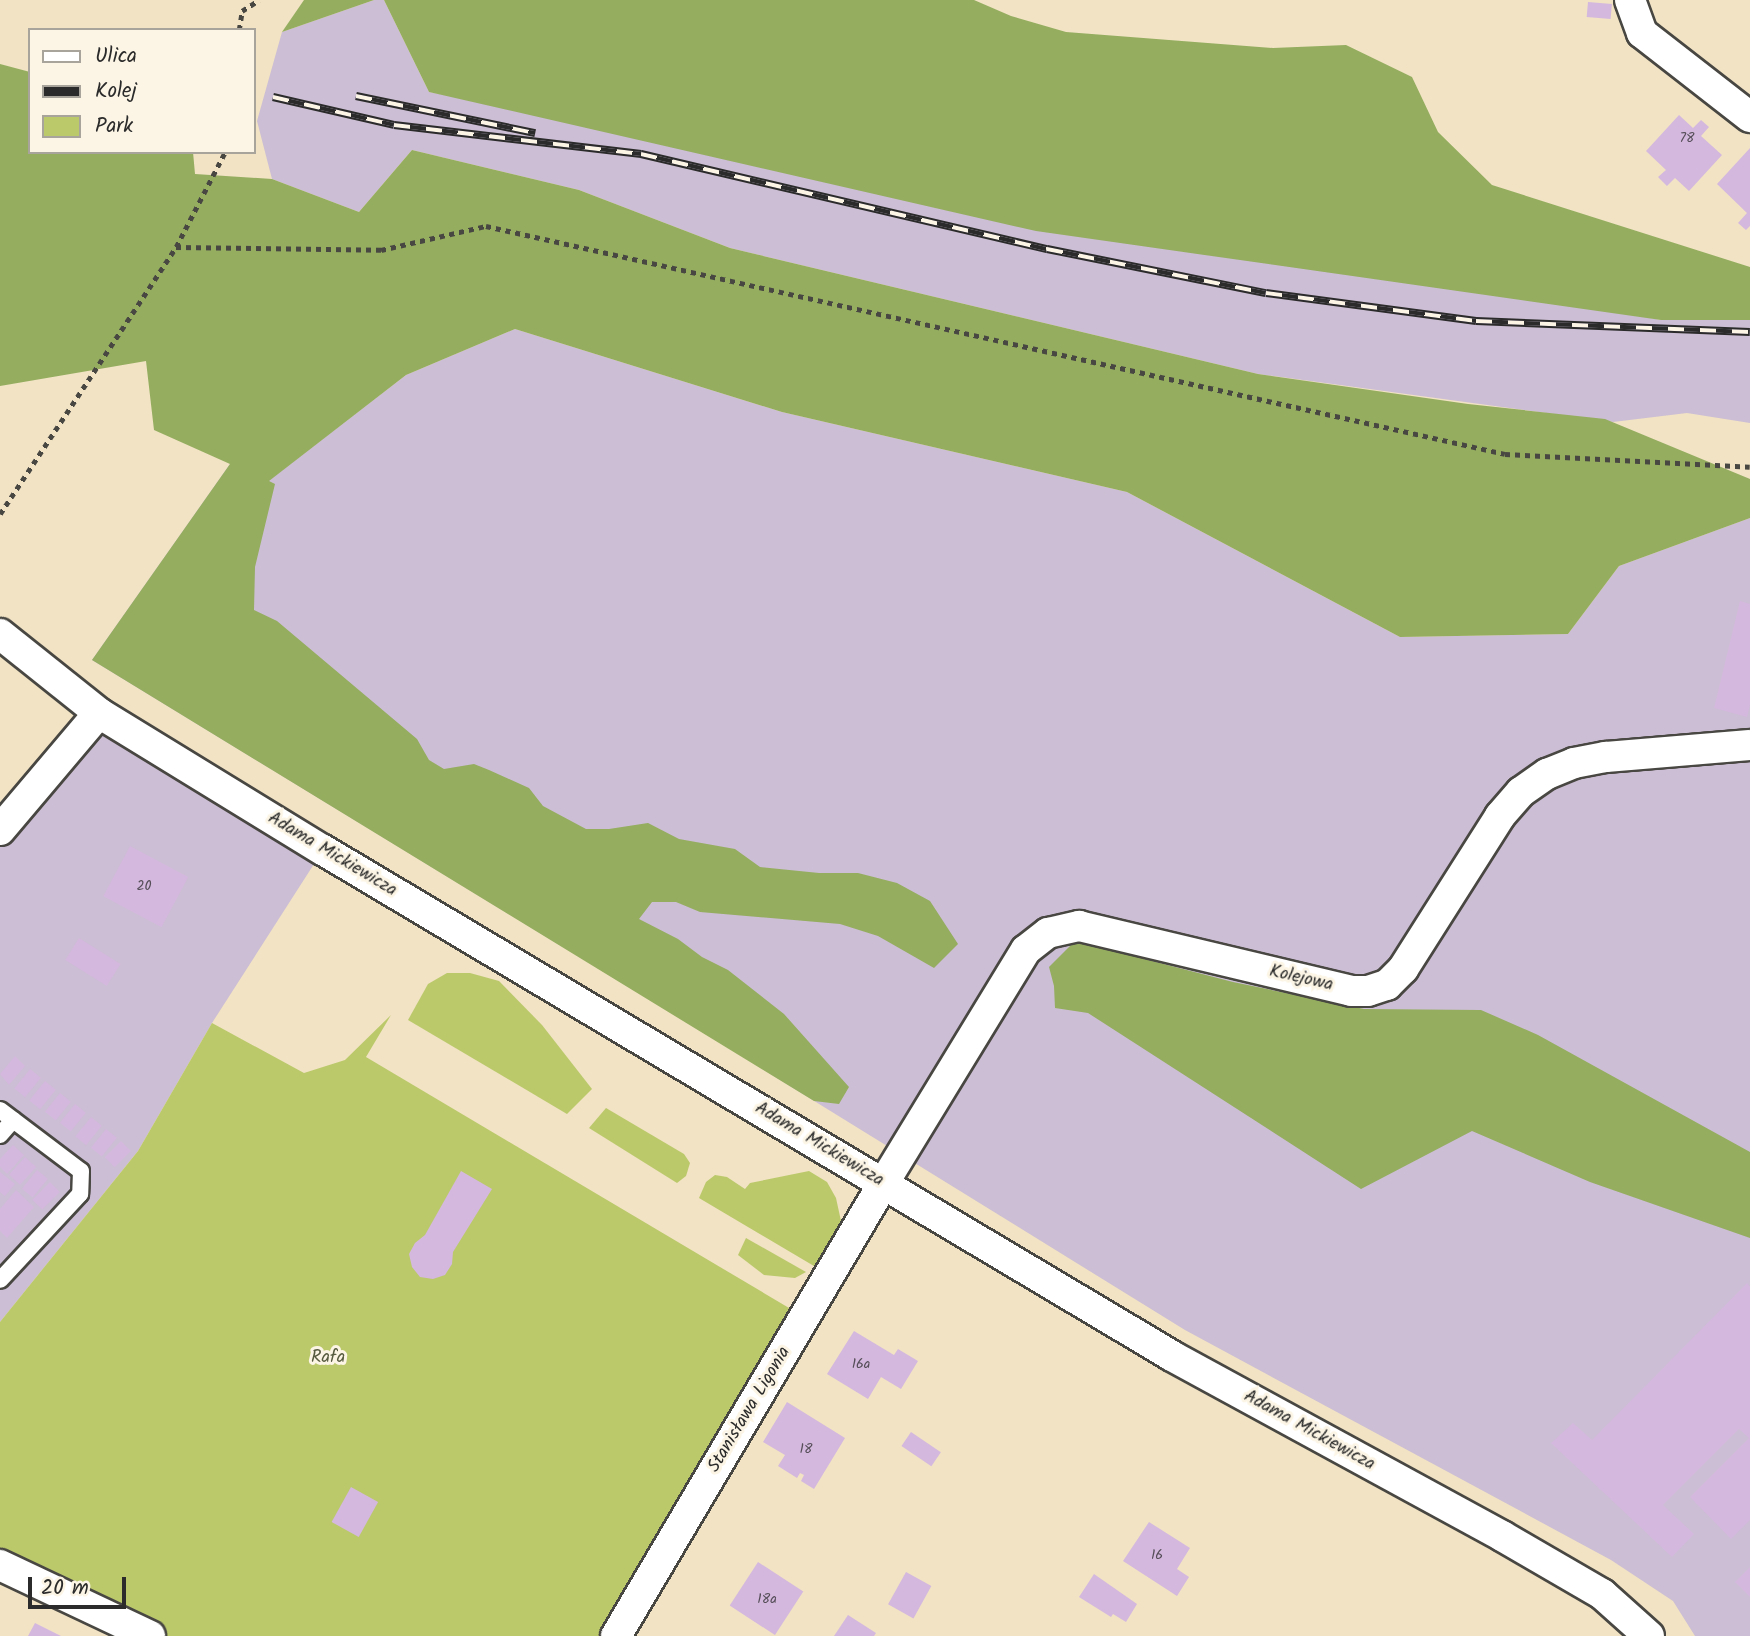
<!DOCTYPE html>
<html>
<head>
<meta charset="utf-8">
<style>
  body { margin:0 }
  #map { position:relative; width:1750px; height:1636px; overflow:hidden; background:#f1e3c4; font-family:Kalam,sans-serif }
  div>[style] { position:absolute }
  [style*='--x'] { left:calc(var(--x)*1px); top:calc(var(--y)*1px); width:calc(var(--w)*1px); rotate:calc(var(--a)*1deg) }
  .industrial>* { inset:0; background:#ccbed4 }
  .green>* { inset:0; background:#bbc96b }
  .forest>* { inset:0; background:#94ad5f }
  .building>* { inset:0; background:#d4b8de; transform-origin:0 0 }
  .path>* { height:4.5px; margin-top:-2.25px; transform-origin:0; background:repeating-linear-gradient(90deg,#494742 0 5px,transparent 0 10px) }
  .roads { filter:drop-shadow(2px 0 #494742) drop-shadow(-2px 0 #494742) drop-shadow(0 2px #494742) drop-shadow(0 -2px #494742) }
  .lane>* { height:16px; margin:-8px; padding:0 8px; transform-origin:8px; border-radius:8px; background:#fff }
  .street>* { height:30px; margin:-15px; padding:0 15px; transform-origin:15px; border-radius:15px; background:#fff }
  .rail>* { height:8px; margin-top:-4px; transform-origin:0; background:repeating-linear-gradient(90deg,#fcf5e5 0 16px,#2b2b2b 0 32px); box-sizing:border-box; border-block:2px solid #2b2b2b }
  span { translate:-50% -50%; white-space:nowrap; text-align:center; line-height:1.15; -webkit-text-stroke:6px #fcf5e5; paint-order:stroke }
  .number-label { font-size:14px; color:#554e58 }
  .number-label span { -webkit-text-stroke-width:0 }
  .street-label { font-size:18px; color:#2b2b2b }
  .park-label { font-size:18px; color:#565a3e }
  .legend { position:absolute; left:28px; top:28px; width:228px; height:126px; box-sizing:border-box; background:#fcf5e5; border:2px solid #a8a49b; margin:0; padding:9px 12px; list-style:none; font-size:21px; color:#2b2b2b }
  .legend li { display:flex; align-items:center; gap:14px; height:35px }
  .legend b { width:35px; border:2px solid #a8a49b }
  .scale { position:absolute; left:28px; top:1577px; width:98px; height:32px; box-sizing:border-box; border:4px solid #2b2b2b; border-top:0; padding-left:9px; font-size:21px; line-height:24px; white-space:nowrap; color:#2b2b2b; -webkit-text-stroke:5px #fcf5e5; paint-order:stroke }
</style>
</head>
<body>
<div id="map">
  <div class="industrial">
    <i style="clip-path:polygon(374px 0,384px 0,429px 92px,1661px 320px,1750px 320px,1750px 423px,1687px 413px,1613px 422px,1258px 374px,730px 248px,579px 190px,412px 150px,359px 212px,272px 179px,257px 121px,282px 32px)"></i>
    <i style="clip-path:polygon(515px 329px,782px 412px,1127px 492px,1400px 637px,1568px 634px,1619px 566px,1750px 518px,1750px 1636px,1695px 1636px,1673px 1601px,1611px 1560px,1185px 1330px,727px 1047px,92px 660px,230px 464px,267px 482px,406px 375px)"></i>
    <i style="clip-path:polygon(99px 713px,323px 850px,212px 1023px,138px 1151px,0 1322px,0 830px)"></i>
  </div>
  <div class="green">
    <i style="clip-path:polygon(447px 973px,470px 973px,499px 981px,542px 1025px,592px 1089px,567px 1114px,408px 1020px,428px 984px)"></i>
    <i style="clip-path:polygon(391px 1015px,366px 1057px,806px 1318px,616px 1636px,150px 1636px,0 1565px,0 1322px,138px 1151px,212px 1023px,304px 1073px,345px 1060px)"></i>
    <i style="clip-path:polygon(606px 1108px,684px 1154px,690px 1163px,686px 1176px,677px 1183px,589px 1128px)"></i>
    <i style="clip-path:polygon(809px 1171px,827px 1182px,836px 1198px,841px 1221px,839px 1239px,819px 1269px,699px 1198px,706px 1182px,715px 1175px,727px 1177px,745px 1189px,750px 1183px)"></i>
    <i style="clip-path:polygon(746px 1238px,806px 1272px,795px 1278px,764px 1275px,738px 1255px)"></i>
  </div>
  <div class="forest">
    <i style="clip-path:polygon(304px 0,374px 0,282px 32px)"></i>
    <i style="clip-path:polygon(384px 0,974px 0,1011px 16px,1066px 32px,1273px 48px,1346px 45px,1412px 77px,1438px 132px,1492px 185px,1750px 267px,1750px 320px,1661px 320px,1036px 231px,429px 92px)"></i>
    <i style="clip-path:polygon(0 64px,30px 72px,30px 152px,193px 152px,195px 174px,272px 179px,359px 212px,412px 150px,579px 190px,730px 248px,1258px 374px,1468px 404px,1605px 419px,1750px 479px,1750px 518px,1619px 566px,1568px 634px,1400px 637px,1127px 492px,782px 412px,515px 329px,406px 375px,269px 481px,275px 484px,255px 567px,254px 610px,277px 621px,417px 739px,429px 760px,444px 769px,474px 764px,489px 770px,529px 788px,543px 806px,586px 829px,609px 829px,648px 823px,679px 839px,735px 849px,760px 867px,819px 873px,858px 873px,897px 883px,930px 901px,958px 944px,934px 968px,878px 936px,840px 924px,700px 912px,676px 902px,652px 902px,639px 919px,678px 939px,702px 957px,728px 970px,784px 1014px,849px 1087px,839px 1104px,814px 1101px,92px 660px,230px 464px,154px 430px,146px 361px,0 386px)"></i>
    <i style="clip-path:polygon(1075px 941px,1233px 982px,1364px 1009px,1481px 1010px,1538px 1035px,1750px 1152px,1750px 1238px,1590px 1182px,1472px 1131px,1361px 1189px,1088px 1013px,1055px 1008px,1054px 986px,1049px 967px)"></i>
  </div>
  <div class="building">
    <i style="left:1588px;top:2px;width:24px;height:15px;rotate:5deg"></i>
    <i style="clip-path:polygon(1679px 115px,1693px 128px,1701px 120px,1709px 127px,1701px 136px,1722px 155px,1689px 191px,1675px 178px,1667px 186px,1658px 177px,1666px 170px,1646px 151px)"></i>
    <i style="clip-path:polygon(1750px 148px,1750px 226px,1746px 230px,1738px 223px,1747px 213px,1717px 184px)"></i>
    <i style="clip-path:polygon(1740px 601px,1750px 604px,1750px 705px,1747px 717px,1714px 708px)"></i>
    <i style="left:130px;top:846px;width:66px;height:57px;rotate:28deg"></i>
    <i style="left:79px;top:938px;width:49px;height:26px;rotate:32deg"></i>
    <i style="clip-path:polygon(15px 1056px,25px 1066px,9px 1085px,0 1074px)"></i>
    <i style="left:30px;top:1069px;width:14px;height:25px;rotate:39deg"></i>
    <i style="left:45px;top:1081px;width:14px;height:25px;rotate:39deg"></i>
    <i style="left:60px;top:1093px;width:14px;height:24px;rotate:39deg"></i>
    <i style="left:75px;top:1104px;width:14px;height:24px;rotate:39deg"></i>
    <i style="left:91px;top:1117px;width:14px;height:25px;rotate:39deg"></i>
    <i style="left:106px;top:1129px;width:14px;height:24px;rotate:39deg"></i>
    <i style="left:121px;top:1141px;width:14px;height:23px;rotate:45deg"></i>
    <i style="clip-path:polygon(13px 1145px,24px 1155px,7px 1174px,0 1167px,0 1159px)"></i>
    <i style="left:25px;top:1157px;width:15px;height:24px;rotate:42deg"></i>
    <i style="left:37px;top:1170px;width:14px;height:24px;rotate:39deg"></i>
    <i style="clip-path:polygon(461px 1171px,492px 1189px,453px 1252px,452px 1264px,445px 1275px,433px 1279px,420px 1277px,412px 1267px,409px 1254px,415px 1243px,425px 1235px)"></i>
    <i style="clip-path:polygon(0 1172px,15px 1184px,5px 1196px,0 1192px)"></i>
    <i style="left:50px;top:1182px;width:14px;height:25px;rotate:45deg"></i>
    <i style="clip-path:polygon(16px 1190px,34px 1207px,7px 1238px,0 1231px,0 1209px)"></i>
    <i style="clip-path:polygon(1747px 1283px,1750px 1287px,1750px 1520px,1731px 1539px,1690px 1497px,1749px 1438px,1739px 1429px,1663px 1505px,1694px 1534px,1672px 1557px,1551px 1443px,1573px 1423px,1592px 1440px)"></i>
    <i style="clip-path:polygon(854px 1331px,894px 1355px,898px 1349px,918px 1361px,901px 1389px,881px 1377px,868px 1399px,827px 1374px)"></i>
    <i style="clip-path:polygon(787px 1402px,845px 1438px,814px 1489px,801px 1481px,804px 1475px,800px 1473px,797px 1478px,778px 1466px,785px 1455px,763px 1442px)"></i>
    <i style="left:911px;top:1432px;width:36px;height:17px;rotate:34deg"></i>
    <i style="left:351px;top:1487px;width:31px;height:40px;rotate:29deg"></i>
    <i style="clip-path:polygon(1149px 1522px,1190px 1548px,1177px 1569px,1189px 1577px,1177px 1596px,1123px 1561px)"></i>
    <i style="left:758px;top:1562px;width:54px;height:52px;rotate:33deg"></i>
    <i style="clip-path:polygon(1750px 1567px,1750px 1597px,1735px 1582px)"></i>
    <i style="left:906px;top:1572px;width:29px;height:37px;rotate:29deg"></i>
    <i style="clip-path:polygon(1094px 1574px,1137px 1604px,1126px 1622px,1113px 1614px,1111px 1617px,1079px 1597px)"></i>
    <i style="clip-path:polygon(848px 1615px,876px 1633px,874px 1636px,834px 1636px)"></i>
    <i style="clip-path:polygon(35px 1623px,61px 1636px,28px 1636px)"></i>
  </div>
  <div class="path">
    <i style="--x:239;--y:30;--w:19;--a:-81"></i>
    <i style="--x:242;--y:11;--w:20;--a:-33"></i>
    <i style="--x:176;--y:247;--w:205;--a:0.8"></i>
    <i style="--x:381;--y:250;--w:108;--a:-12.9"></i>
    <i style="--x:486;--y:226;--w:1044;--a:12.61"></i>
    <i style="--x:1505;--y:454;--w:245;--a:3"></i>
    <i style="--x:0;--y:514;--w:320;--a:-56.6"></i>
    <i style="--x:176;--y:247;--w:107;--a:-62.7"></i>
  </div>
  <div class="roads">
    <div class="lane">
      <i style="--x:0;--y:1110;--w:101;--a:37"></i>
      <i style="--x:81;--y:1171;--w:23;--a:92"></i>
      <i style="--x:80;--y:1194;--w:117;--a:132.9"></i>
      <i style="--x:0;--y:1135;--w:20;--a:-49"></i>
    </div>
    <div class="street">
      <i style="--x:1630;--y:0;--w:35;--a:70"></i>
      <i style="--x:1642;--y:33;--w:137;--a:37.9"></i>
      <i style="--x:0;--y:634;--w:127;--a:38.6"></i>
      <i style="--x:99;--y:713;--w:263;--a:31.5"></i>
      <i style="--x:323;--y:850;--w:988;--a:30.79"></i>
      <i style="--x:1172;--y:1356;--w:376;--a:28.6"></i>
      <i style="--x:1502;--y:1536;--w:116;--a:30.1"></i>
      <i style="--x:1602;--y:1594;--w:63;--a:41.8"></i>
      <i style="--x:0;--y:830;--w:153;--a:-49.8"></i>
      <i style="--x:0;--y:1565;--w:166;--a:25.3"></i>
      <i style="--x:616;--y:1636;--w:525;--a:-59.43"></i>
      <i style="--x:883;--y:1184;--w:274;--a:-58.6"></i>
      <i style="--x:1026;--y:950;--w:28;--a:-38"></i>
      <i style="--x:1048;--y:933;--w:32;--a:-13"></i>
      <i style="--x:1079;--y:926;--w:280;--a:13.4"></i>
      <i style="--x:1351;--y:991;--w:17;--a:0"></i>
      <i style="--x:1368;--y:991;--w:20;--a:-18"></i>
      <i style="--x:1387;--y:985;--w:23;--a:-45"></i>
      <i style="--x:1403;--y:969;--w:181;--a:-57.6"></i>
      <i style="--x:1500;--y:816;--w:32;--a:-49"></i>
      <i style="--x:1521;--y:792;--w:32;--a:-35"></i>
      <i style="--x:1547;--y:774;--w:29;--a:-22"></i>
      <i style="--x:1574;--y:763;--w:33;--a:-11"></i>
      <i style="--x:1606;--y:757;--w:144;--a:-4.8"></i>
    </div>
  </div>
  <div class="rail">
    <i style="--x:356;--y:96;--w:183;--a:11.7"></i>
    <i style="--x:273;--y:97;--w:124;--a:13"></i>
    <i style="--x:394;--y:125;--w:249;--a:6.7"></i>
    <i style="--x:641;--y:154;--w:417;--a:13.2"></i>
    <i style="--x:1047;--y:249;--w:223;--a:11.4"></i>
    <i style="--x:1266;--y:293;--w:212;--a:7.6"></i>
    <i style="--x:1476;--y:321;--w:274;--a:2.3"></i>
  </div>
  <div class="number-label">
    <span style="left:1687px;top:138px">78</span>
    <span style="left:144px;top:886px">20</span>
    <span style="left:861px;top:1364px">16a</span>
    <span style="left:806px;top:1449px">18</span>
    <span style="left:1157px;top:1555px">16</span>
    <span style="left:767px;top:1599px">18a</span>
  </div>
  <div class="street-label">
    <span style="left:332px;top:855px;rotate:31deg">Adama Mickiewicza</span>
    <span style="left:1301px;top:979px;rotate:13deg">Kolejowa</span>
    <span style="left:819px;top:1145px;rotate:31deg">Adama Mickiewicza</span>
    <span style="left:750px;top:1410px;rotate:-59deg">Stanisława Ligonia</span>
    <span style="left:1309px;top:1431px;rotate:29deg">Adama Mickiewicza</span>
  </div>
  <div class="park-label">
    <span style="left:328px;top:1358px">Rafa</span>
  </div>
  <ul class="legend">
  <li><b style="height:9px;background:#fff"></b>Ulica</li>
  <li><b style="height:9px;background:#2b2b2b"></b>Kolej</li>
  <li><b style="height:19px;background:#bbc96b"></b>Park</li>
  </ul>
  <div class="scale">20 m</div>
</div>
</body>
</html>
